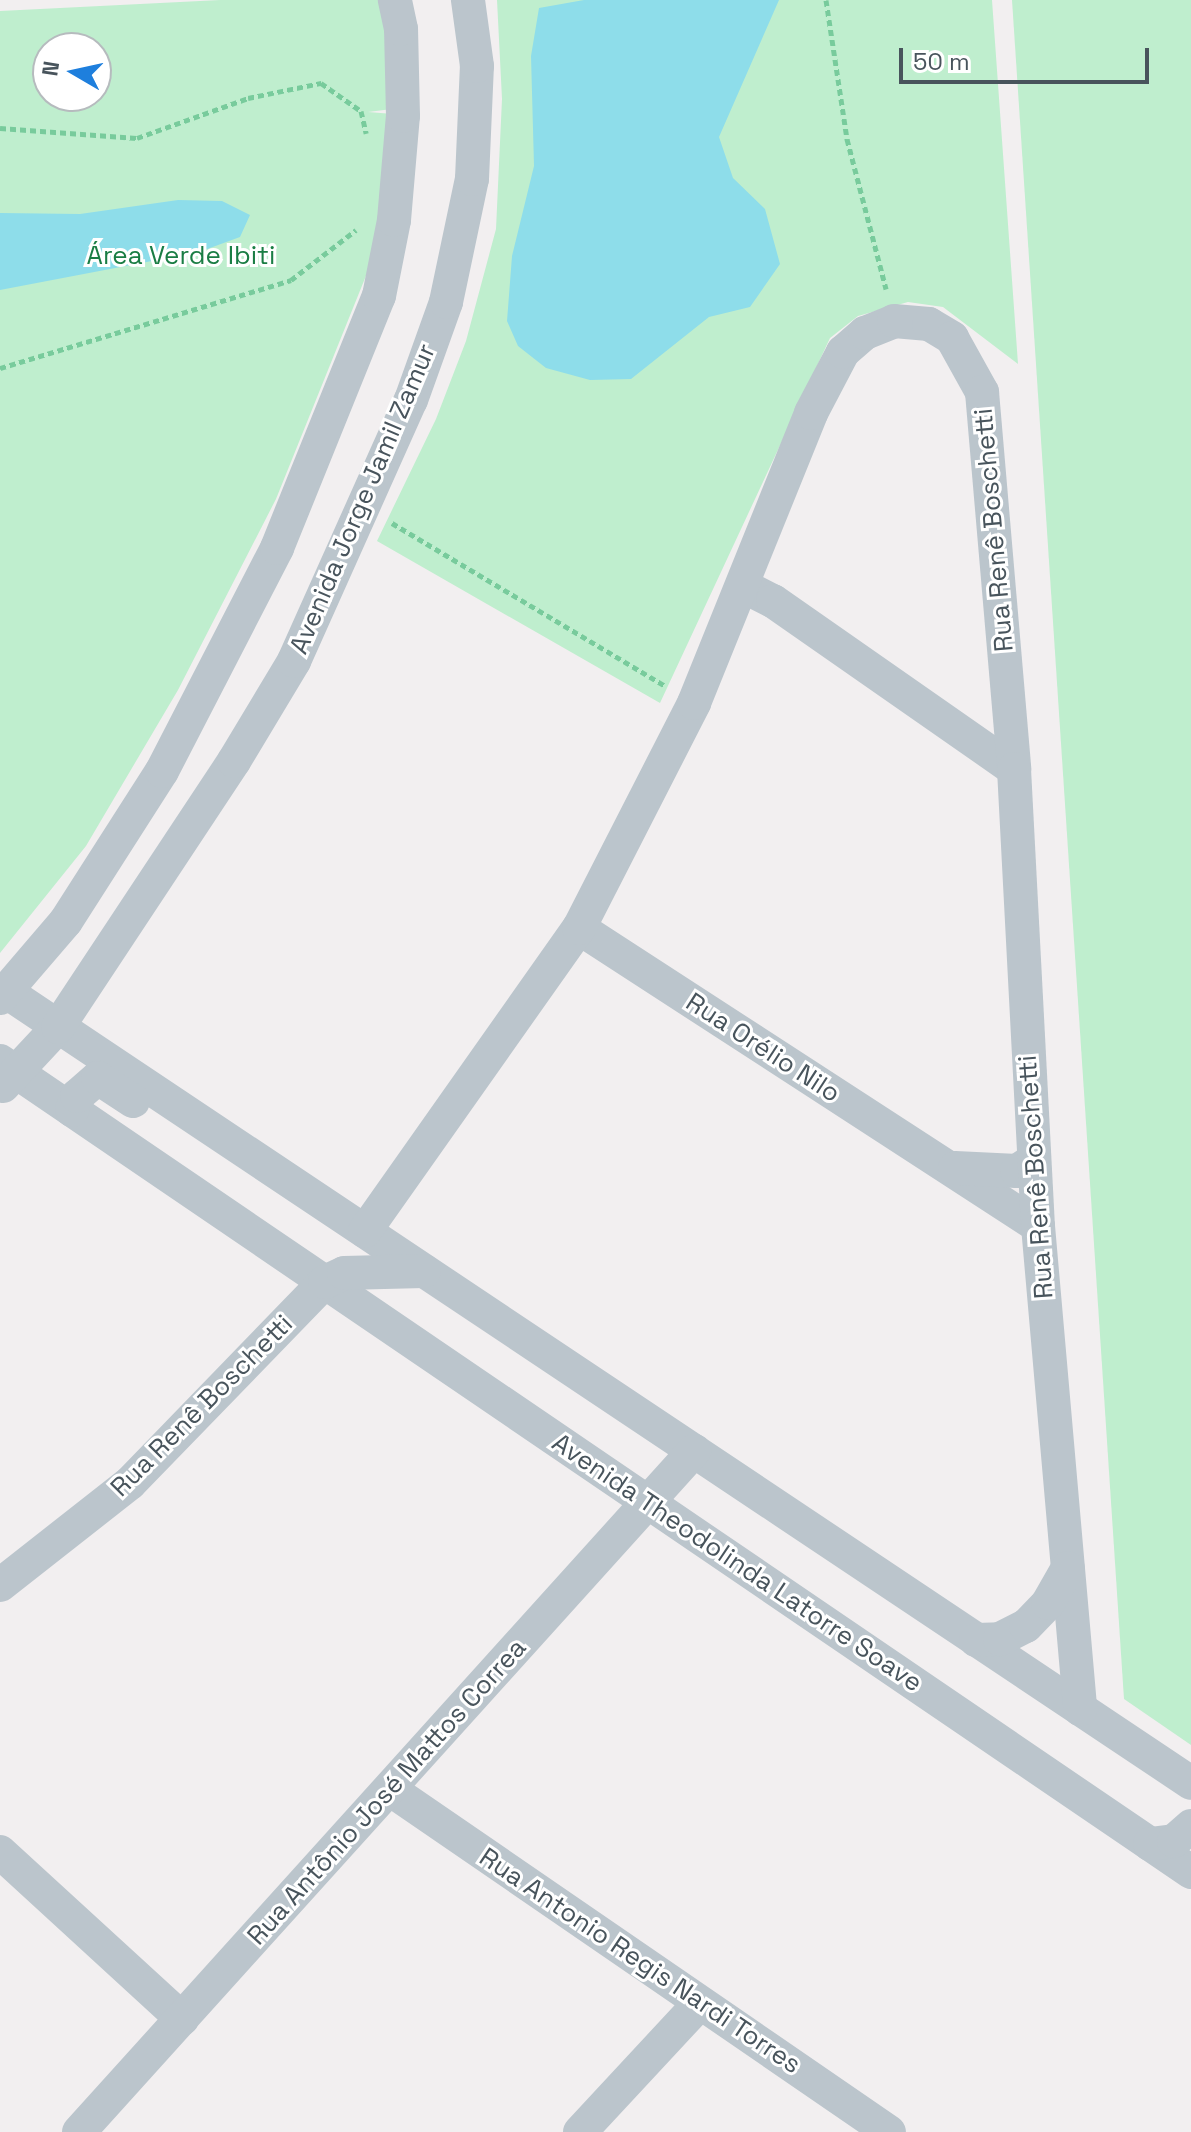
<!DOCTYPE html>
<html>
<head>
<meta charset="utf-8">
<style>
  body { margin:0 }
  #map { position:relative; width:1191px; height:2132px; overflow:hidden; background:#f2eff0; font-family:"Space Grotesk",sans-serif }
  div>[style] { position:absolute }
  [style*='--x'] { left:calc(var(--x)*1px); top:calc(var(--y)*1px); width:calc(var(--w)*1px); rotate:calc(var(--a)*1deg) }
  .green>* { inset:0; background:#bfeece }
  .water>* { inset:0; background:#8eddea }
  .path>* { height:5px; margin-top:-2.5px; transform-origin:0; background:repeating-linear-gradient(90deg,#78cb9c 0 6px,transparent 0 10px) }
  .minor>* { height:34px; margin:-17px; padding:0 17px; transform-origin:17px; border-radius:17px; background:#bbc5cc }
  span { translate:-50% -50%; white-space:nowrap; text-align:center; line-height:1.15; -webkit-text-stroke:6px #fff; paint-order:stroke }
  .park-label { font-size:26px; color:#1a7d44 }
  .street-label { font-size:26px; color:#48545c }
  .north { position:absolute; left:32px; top:32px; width:80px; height:80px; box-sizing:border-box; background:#fff; border:2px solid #b6bbbe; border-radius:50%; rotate:279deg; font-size:22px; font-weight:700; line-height:32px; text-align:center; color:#48545c }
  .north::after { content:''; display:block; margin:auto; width:28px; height:36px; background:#1e7fdd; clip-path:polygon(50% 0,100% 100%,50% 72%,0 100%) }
  .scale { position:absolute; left:899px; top:48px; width:250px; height:36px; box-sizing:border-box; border:4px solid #48545c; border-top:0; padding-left:10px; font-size:24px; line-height:28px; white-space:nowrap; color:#48545c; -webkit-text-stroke:6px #fff; paint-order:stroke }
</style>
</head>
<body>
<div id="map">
  <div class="green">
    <i style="clip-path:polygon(evenodd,220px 0,382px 0,392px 109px,368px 112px,393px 114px,378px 246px,276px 499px,178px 690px,86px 846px,0 953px,0 11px,220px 0,48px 48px,96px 48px,96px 96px,48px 96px,48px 48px)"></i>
    <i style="clip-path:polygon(497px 0,992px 0,1018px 364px,943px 307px,908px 302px,858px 316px,830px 338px,660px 703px,377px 541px,436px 419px,466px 341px,496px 229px,502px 99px)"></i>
    <i style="clip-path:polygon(1012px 0,1191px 0,1191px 1745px,1124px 1699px)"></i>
  </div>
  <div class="water">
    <i style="clip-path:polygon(584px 0,779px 0,719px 137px,733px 178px,765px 209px,780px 264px,750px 307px,709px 317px,631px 379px,590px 380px,546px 368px,518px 346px,507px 321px,512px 256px,534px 166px,531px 56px,539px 8px)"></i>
    <i style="clip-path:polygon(178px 200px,222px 201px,250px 215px,240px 237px,199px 252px,0 290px,0 213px,80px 214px)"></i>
  </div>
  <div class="path">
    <i style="--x:826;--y:0;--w:141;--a:81.4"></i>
    <i style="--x:847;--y:139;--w:155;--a:75.4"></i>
    <i style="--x:0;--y:128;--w:137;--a:4.2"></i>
    <i style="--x:137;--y:138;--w:118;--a:-19.8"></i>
    <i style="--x:248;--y:98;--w:75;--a:-11.6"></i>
    <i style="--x:321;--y:83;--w:49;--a:35"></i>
    <i style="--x:361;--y:111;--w:23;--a:77"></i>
    <i style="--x:0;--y:368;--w:304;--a:-16.8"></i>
    <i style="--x:291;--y:280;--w:82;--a:-37.6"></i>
    <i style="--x:392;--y:523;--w:318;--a:30.8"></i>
  </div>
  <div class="minor">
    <i style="--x:743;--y:586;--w:34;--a:27"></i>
    <i style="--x:773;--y:601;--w:294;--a:34.9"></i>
    <i style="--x:579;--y:928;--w:547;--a:32.99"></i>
    <i style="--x:5;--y:991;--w:1426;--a:33.73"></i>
    <i style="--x:0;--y:998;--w:101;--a:-49.4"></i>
    <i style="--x:66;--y:921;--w:178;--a:-57.4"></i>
    <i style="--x:162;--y:771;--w:251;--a:-62.7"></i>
    <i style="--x:277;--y:548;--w:272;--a:-68"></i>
    <i style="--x:379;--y:296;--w:77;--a:-78.8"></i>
    <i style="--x:394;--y:220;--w:104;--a:-85.1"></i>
    <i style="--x:403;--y:116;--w:87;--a:-91.3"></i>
    <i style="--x:401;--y:29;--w:30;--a:-102"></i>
    <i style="--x:0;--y:1061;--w:1441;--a:34.25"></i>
    <i style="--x:3;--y:1086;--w:81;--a:-47"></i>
    <i style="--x:58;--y:1027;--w:319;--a:-56.5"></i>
    <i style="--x:234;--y:761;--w:117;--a:-59"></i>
    <i style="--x:294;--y:661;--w:286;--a:-65.9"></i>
    <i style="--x:411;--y:400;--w:104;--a:-70.3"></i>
    <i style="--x:446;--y:302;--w:126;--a:-78.1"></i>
    <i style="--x:472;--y:179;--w:113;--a:-87.5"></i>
    <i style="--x:477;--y:66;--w:67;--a:-97.8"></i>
    <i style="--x:72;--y:1110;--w:15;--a:-70"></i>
    <i style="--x:77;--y:1096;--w:28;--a:-41"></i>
    <i style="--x:98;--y:1078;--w:42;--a:33.3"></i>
    <i style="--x:955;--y:1168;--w:62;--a:2.8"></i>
    <i style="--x:1017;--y:1171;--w:20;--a:-33"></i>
    <i style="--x:365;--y:1231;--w:371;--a:-54.8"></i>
    <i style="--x:579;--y:928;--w:253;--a:-62.9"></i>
    <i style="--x:694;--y:703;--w:313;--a:-68"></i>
    <i style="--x:811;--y:413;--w:69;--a:-62.3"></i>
    <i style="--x:843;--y:352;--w:29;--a:-41"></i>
    <i style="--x:865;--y:333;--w:31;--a:-22"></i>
    <i style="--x:894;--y:321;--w:35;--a:5"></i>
    <i style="--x:929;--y:324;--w:27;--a:31"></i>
    <i style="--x:952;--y:338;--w:62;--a:60.9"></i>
    <i style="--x:982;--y:392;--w:378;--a:85.1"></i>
    <i style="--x:1014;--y:769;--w:458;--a:87"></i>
    <i style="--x:1038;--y:1226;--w:485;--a:85"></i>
    <i style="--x:0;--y:1585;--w:165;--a:-38.1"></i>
    <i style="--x:130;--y:1483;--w:280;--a:-45.9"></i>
    <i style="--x:325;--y:1282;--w:21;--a:-25"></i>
    <i style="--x:344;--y:1273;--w:80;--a:-1.4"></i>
    <i style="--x:976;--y:1640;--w:24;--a:-2"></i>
    <i style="--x:1000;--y:1639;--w:29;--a:-27"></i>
    <i style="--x:1026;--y:1626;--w:32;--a:-46"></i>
    <i style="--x:1048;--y:1603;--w:40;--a:-60.3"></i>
    <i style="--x:391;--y:1790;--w:604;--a:34.48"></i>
    <i style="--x:1150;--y:1844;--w:24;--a:-7"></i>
    <i style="--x:1174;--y:1841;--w:23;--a:-41"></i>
    <i style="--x:0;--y:1852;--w:247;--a:42.5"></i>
    <i style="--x:79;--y:2132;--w:918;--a:-47.92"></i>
    <i style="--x:580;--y:2132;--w:176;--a:-47.1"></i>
  </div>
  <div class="park-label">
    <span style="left:181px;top:256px">Área Verde Ibiti</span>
  </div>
  <div class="street-label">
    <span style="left:363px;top:499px;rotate:-67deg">Avenida Jorge Jamil Zamur</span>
    <span style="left:994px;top:530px;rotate:-95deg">Rua Renê Boschetti</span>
    <span style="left:763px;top:1048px;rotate:33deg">Rua Orélio Nilo</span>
    <span style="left:1036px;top:1177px;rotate:-94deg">Rua Renê Boschetti</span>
    <span style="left:202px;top:1406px;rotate:-45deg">Rua Renê Boschetti</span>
    <span style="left:737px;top:1563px;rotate:34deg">Avenida Theodolinda Latorre Soave</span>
    <span style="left:387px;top:1792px;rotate:-48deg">Rua Antônio José Mattos Correa</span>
    <span style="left:640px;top:1961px;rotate:34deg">Rua Antonio Regis Nardi Torres</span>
  </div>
  <div class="north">N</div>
  <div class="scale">50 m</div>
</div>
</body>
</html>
